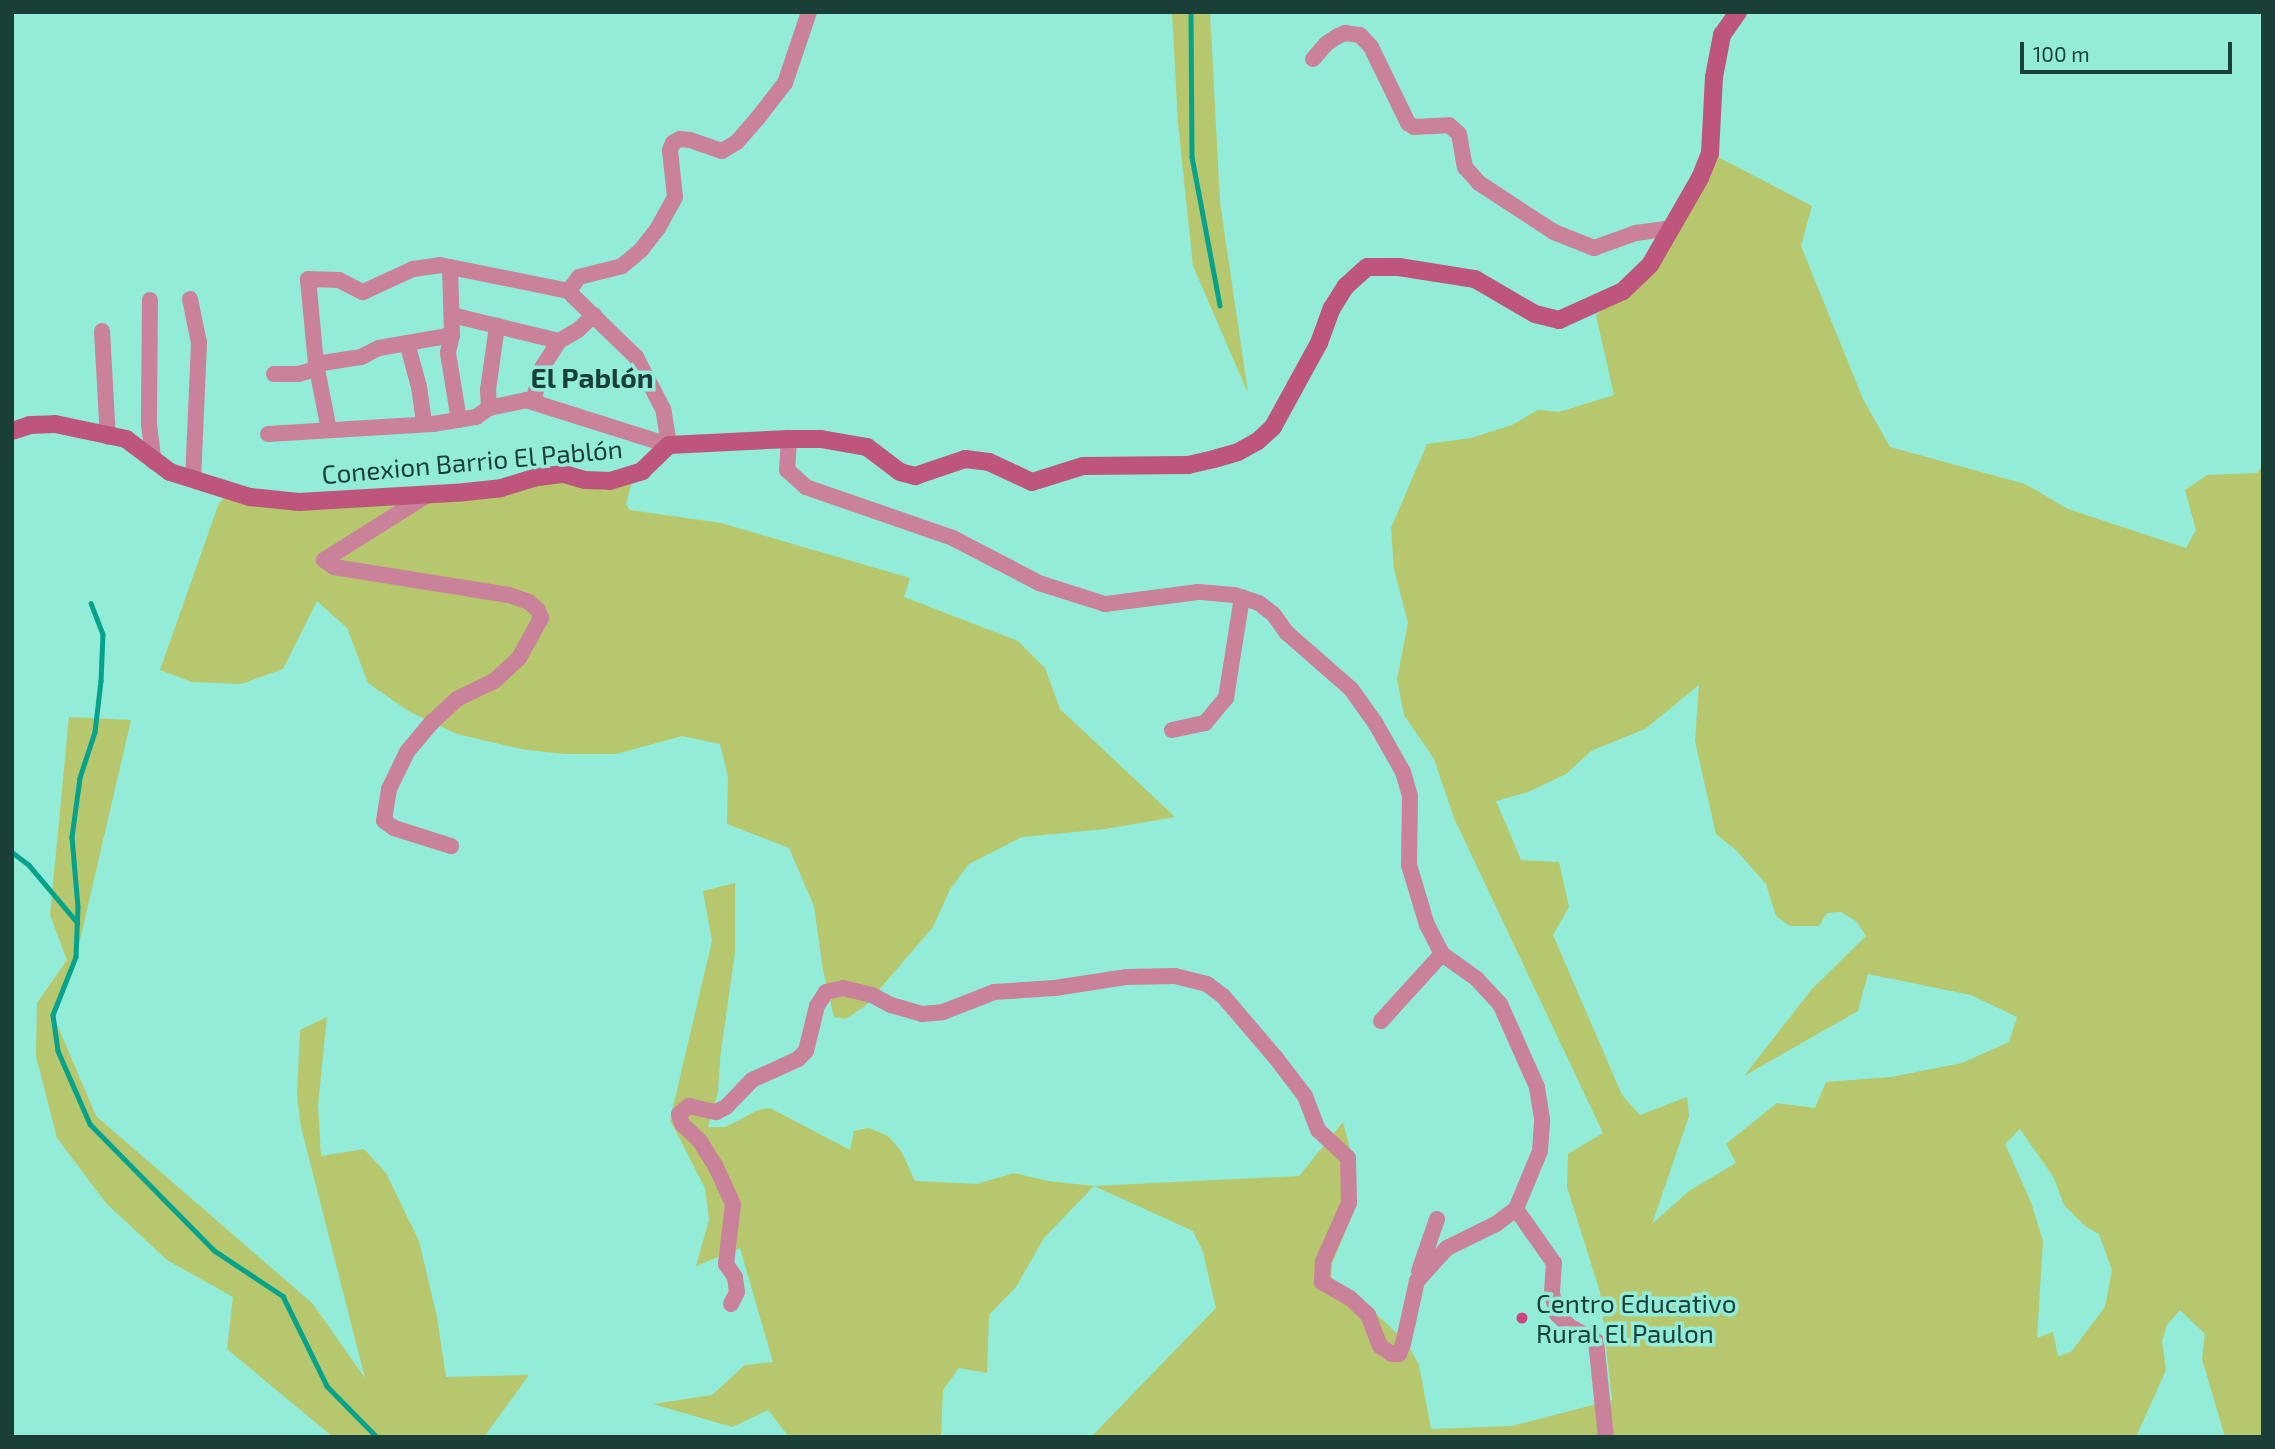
<!DOCTYPE html>
<html>
<head>
<meta charset="utf-8">
<style>
  body { margin:0 }
  #map { position:relative; width:2275px; height:1449px; overflow:hidden; background:#92ecd7; font-family:"Exo 2",sans-serif }
  div>[style] { position:absolute }
  [style*='--x'] { left:calc(var(--x)*1px); top:calc(var(--y)*1px); width:calc(var(--w)*1px); rotate:calc(var(--a)*1deg) }
  .green>* { inset:0; background:#b6c76d }
  .stream>* { height:4.5px; margin:-2.25px; padding:0 2.25px; transform-origin:2.25px; border-radius:2.25px; background:#06a38c }
  .street>* { height:16px; margin:-8px; padding:0 8px; transform-origin:8px; border-radius:8px; background:#ca829b }
  .secondary>* { height:18px; margin:-9px; padding:0 9px; transform-origin:9px; border-radius:9px; background:#bd557d }
  .dots>* { width:19px; height:19px; translate:-50% -50%; box-sizing:border-box; border:4px solid #92ecd7; border-radius:50% }
  span { translate:-50% -50%; white-space:nowrap; text-align:center; line-height:1.15; -webkit-text-stroke:7px #92ecd7; paint-order:stroke }
  .street-label { font-size:26px; color:#193f38 }
  .poi-label { font-size:26px; color:#193f38 }
  .left { translate:0 -50%; text-align:left }
  .neighbourhood-label { font-size:28px; color:#193f38; font-weight:700 }
  .frame { position:absolute; inset:0; border:14px solid #193f38; pointer-events:none }
  .scale { position:absolute; left:2020px; top:42px; width:212px; height:32px; box-sizing:border-box; border:4px solid #193f38; border-top:0; padding-left:9px; font-size:21px; line-height:24px; white-space:nowrap; color:#193f38; -webkit-text-stroke:5px #92ecd7; paint-order:stroke }
</style>
</head>
<body>
<div id="map">
  <div class="green">
    <i style="clip-path:polygon(1172px 12px,1210px 12px,1220px 202px,1248px 393px,1193px 266px,1178px 123px)"></i>
    <i style="clip-path:polygon(evenodd,1710px 153px,1812px 206px,1801px 246px,1863px 399px,1890px 447px,2025px 484px,2068px 509px,2186px 548px,2196px 530px,2185px 490px,2207px 475px,2257px 473px,2263px 465px,2263px 1437px,2225px 1437px,2202px 1359px,2205px 1334px,2180px 1310px,2167px 1325px,2162px 1341px,2166px 1370px,2136px 1437px,1091px 1437px,1216px 1308px,1203px 1252px,1193px 1231px,1094px 1186px,1044px 1238px,1016px 1287px,989px 1315px,987px 1373px,959px 1368px,943px 1390px,941px 1437px,789px 1437px,768px 1410px,732px 1427px,653px 1404px,712px 1395px,745px 1365px,773px 1362px,740px 1248px,696px 1266px,709px 1220px,705px 1188px,670px 1120px,712px 941px,703px 891px,735px 883px,735px 952px,720px 1059px,718px 1092px,708px 1127px,726px 1127px,758px 1110px,770px 1108px,850px 1150px,854px 1131px,869px 1128px,888px 1136px,901px 1151px,915px 1181px,977px 1184px,1014px 1173px,1048px 1181px,1094px 1186px,1299px 1176px,1343px 1122px,1353px 1160px,1356px 1206px,1332px 1264px,1331px 1285px,1353px 1292px,1407px 1343px,1419px 1365px,1431px 1429px,1512px 1426px,1612px 1400px,1600px 1292px,1567px 1187px,1568px 1154px,1603px 1133px,1454px 818px,1434px 759px,1404px 715px,1397px 679px,1408px 623px,1394px 569px,1391px 528px,1427px 444px,1471px 438px,1512px 425px,1538px 410px,1559px 412px,1614px 395px,1596px 315px,1625px 294px,1710px 153px,1699px 685px,1695px 741px,1716px 834px,1736px 850px,1766px 884px,1776px 916px,1790px 926px,1819px 926px,1827px 913px,1841px 912px,1856px 921px,1866px 936px,1812px 989px,1744px 1076px,1858px 1011px,1868px 974px,1971px 995px,2017px 1017px,2009px 1042px,1962px 1063px,1891px 1077px,1826px 1082px,1815px 1108px,1777px 1103px,1726px 1144px,1736px 1163px,1689px 1191px,1652px 1224px,1689px 1116px,1687px 1097px,1640px 1115px,1622px 1095px,1553px 935px,1569px 907px,1559px 862px,1521px 860px,1496px 801px,1528px 792px,1566px 774px,1591px 751px,1645px 729px,1699px 685px,1710px 153px,2020px 1129px,2054px 1178px,2064px 1205px,2085px 1226px,2099px 1234px,2112px 1270px,2105px 1307px,2071px 1352px,2058px 1356px,2053px 1332px,2037px 1338px,2043px 1241px,2031px 1202px,2005px 1144px,2020px 1129px)"></i>
    <i style="clip-path:polygon(633px 478px,626px 504px,630px 510px,721px 523px,910px 578px,904px 597px,1018px 641px,1045px 668px,1060px 709px,1175px 817px,1105px 829px,1022px 837px,969px 864px,950px 889px,933px 927px,865px 1006px,846px 1019px,834px 1017px,823px 970px,814px 906px,789px 848px,727px 824px,728px 777px,720px 744px,682px 736px,616px 754px,564px 754px,521px 749px,457px 734px,410px 712px,368px 683px,347px 628px,317px 601px,283px 669px,241px 684px,192px 682px,160px 670px,219px 503px,233px 490px,276px 494px,501px 487px)"></i>
    <i style="clip-path:polygon(69px 717px,131px 720px,76px 957px,53px 1015px,96px 1116px,312px 1303px,365px 1378px,301px 1127px,297px 1095px,300px 1030px,327px 1017px,318px 1105px,321px 1156px,364px 1149px,386px 1173px,419px 1241px,437px 1317px,446px 1377px,529px 1375px,484px 1437px,333px 1437px,227px 1349px,233px 1297px,167px 1260px,106px 1203px,57px 1138px,36px 1056px,37px 1003px,67px 960px,50px 915px)"></i>
  </div>
  <div class="stream">
    <i style="--x:1191;--y:12;--w:145;--a:89.6"></i>
    <i style="--x:1192;--y:157;--w:151;--a:79.3"></i>
    <i style="--x:91;--y:603;--w:33;--a:69"></i>
    <i style="--x:103;--y:634;--w:47;--a:92.4"></i>
    <i style="--x:101;--y:681;--w:51;--a:96.7"></i>
    <i style="--x:95;--y:732;--w:48;--a:108.1"></i>
    <i style="--x:80;--y:778;--w:60;--a:97.7"></i>
    <i style="--x:72;--y:837;--w:70;--a:85.1"></i>
    <i style="--x:78;--y:907;--w:50;--a:92.3"></i>
    <i style="--x:76;--y:957;--w:62;--a:111.6"></i>
    <i style="--x:53;--y:1015;--w:36;--a:82"></i>
    <i style="--x:58;--y:1051;--w:80;--a:66.3"></i>
    <i style="--x:90;--y:1124;--w:178;--a:45.5"></i>
    <i style="--x:215;--y:1251;--w:82;--a:33.5"></i>
    <i style="--x:283;--y:1296;--w:100;--a:63.9"></i>
    <i style="--x:327;--y:1386;--w:71;--a:45.6"></i>
    <i style="--x:12;--y:852;--w:21;--a:37"></i>
    <i style="--x:29;--y:865;--w:75;--a:49.9"></i>
  </div>
  <div class="street">
    <i style="--x:1313;--y:59;--w:20;--a:-49"></i>
    <i style="--x:1326;--y:44;--w:14;--a:-34"></i>
    <i style="--x:1338;--y:36;--w:8;--a:-23"></i>
    <i style="--x:1345;--y:33;--w:15;--a:8"></i>
    <i style="--x:1360;--y:35;--w:16;--a:47"></i>
    <i style="--x:1371;--y:47;--w:85;--a:64"></i>
    <i style="--x:1408;--y:123;--w:7;--a:34"></i>
    <i style="--x:1414;--y:127;--w:35;--a:-3"></i>
    <i style="--x:1449;--y:125;--w:13;--a:42"></i>
    <i style="--x:1459;--y:134;--w:34;--a:80"></i>
    <i style="--x:1465;--y:167;--w:21;--a:49"></i>
    <i style="--x:1479;--y:183;--w:90;--a:33.2"></i>
    <i style="--x:1554;--y:232;--w:43;--a:21.8"></i>
    <i style="--x:1594;--y:248;--w:45;--a:-19.7"></i>
    <i style="--x:1636;--y:233;--w:37;--a:-8"></i>
    <i style="--x:450;--y:267;--w:68;--a:88.3"></i>
    <i style="--x:452;--y:335;--w:18;--a:103"></i>
    <i style="--x:448;--y:353;--w:68;--a:80.7"></i>
    <i style="--x:190;--y:299;--w:45;--a:78.4"></i>
    <i style="--x:199;--y:343;--w:137;--a:92.5"></i>
    <i style="--x:150;--y:300;--w:124;--a:90.5"></i>
    <i style="--x:149;--y:424;--w:38;--a:83"></i>
    <i style="--x:452;--y:315;--w:110;--a:13.7"></i>
    <i style="--x:559;--y:341;--w:22;--a:-30"></i>
    <i style="--x:578;--y:330;--w:22;--a:-43"></i>
    <i style="--x:102;--y:331;--w:106;--a:86.8"></i>
    <i style="--x:407;--y:343;--w:46;--a:74.7"></i>
    <i style="--x:419;--y:387;--w:37;--a:82"></i>
    <i style="--x:316;--y:364;--w:46;--a:-8.8"></i>
    <i style="--x:361;--y:357;--w:20;--a:-27"></i>
    <i style="--x:379;--y:348;--w:74;--a:-10.1"></i>
    <i style="--x:274;--y:374;--w:24;--a:0"></i>
    <i style="--x:298;--y:374;--w:20;--a:-15"></i>
    <i style="--x:533;--y:401;--w:36;--a:-74"></i>
    <i style="--x:543;--y:366;--w:30;--a:-57"></i>
    <i style="--x:489;--y:408;--w:18;--a:-93"></i>
    <i style="--x:488;--y:390;--w:65;--a:-82"></i>
    <i style="--x:329;--y:430;--w:67;--a:-101.1"></i>
    <i style="--x:316;--y:364;--w:85;--a:-95.4"></i>
    <i style="--x:308;--y:279;--w:31;--a:2"></i>
    <i style="--x:339;--y:280;--w:27;--a:27"></i>
    <i style="--x:363;--y:292;--w:55;--a:-24.7"></i>
    <i style="--x:413;--y:269;--w:27;--a:-8"></i>
    <i style="--x:440;--y:265;--w:132;--a:11.4"></i>
    <i style="--x:268;--y:434;--w:165;--a:-3.5"></i>
    <i style="--x:433;--y:424;--w:44;--a:-9.2"></i>
    <i style="--x:476;--y:417;--w:16;--a:-35"></i>
    <i style="--x:489;--y:408;--w:38;--a:-12"></i>
    <i style="--x:526;--y:400;--w:150;--a:17.5"></i>
    <i style="--x:669;--y:445;--w:36;--a:-99"></i>
    <i style="--x:663;--y:409;--w:59;--a:-117.4"></i>
    <i style="--x:636;--y:357;--w:88;--a:-135.9"></i>
    <i style="--x:573;--y:296;--w:8;--a:-113"></i>
    <i style="--x:570;--y:289;--w:15;--a:-53"></i>
    <i style="--x:579;--y:277;--w:44;--a:-14.3"></i>
    <i style="--x:622;--y:266;--w:25;--a:-40"></i>
    <i style="--x:641;--y:250;--w:28;--a:-52"></i>
    <i style="--x:658;--y:228;--w:35;--a:-61"></i>
    <i style="--x:675;--y:197;--w:47;--a:-96.1"></i>
    <i style="--x:670;--y:150;--w:8;--a:-67"></i>
    <i style="--x:673;--y:143;--w:8;--a:-30"></i>
    <i style="--x:680;--y:139;--w:10;--a:6"></i>
    <i style="--x:690;--y:140;--w:34;--a:19"></i>
    <i style="--x:722;--y:151;--w:17;--a:-31"></i>
    <i style="--x:737;--y:142;--w:30;--a:-49"></i>
    <i style="--x:757;--y:119;--w:46;--a:-52.1"></i>
    <i style="--x:785;--y:83;--w:75;--a:-71.3"></i>
    <i style="--x:429;--y:494;--w:124;--a:147.8"></i>
    <i style="--x:324;--y:560;--w:12;--a:35"></i>
    <i style="--x:334;--y:567;--w:177;--a:9.1"></i>
    <i style="--x:509;--y:595;--w:21;--a:19"></i>
    <i style="--x:529;--y:602;--w:12;--a:42"></i>
    <i style="--x:538;--y:610;--w:9;--a:69"></i>
    <i style="--x:541;--y:618;--w:46;--a:118.8"></i>
    <i style="--x:519;--y:658;--w:34;--a:137"></i>
    <i style="--x:494;--y:681;--w:41;--a:154.1"></i>
    <i style="--x:457;--y:699;--w:34;--a:137"></i>
    <i style="--x:432;--y:722;--w:39;--a:130"></i>
    <i style="--x:407;--y:752;--w:41;--a:115.9"></i>
    <i style="--x:389;--y:789;--w:32;--a:99"></i>
    <i style="--x:384;--y:821;--w:12;--a:35"></i>
    <i style="--x:394;--y:828;--w:60;--a:17.5"></i>
    <i style="--x:1172;--y:730;--w:34;--a:-12"></i>
    <i style="--x:1205;--y:723;--w:33;--a:-50"></i>
    <i style="--x:1226;--y:698;--w:102;--a:-81"></i>
    <i style="--x:1381;--y:1021;--w:91;--a:-47.7"></i>
    <i style="--x:1516;--y:1209;--w:66;--a:54.9"></i>
    <i style="--x:1554;--y:1263;--w:30;--a:94"></i>
    <i style="--x:1552;--y:1293;--w:22;--a:77"></i>
    <i style="--x:1557;--y:1314;--w:17;--a:45"></i>
    <i style="--x:1569;--y:1326;--w:31;--a:29"></i>
    <i style="--x:1596;--y:1341;--w:97;--a:84.1"></i>
    <i style="--x:1419;--y:1271;--w:55;--a:-70.9"></i>
    <i style="--x:731;--y:1304;--w:13;--a:-63"></i>
    <i style="--x:737;--y:1292;--w:15;--a:-98"></i>
    <i style="--x:735;--y:1277;--w:16;--a:-125"></i>
    <i style="--x:726;--y:1264;--w:60;--a:-83.3"></i>
    <i style="--x:733;--y:1204;--w:41;--a:-114.7"></i>
    <i style="--x:716;--y:1167;--w:32;--a:-122"></i>
    <i style="--x:699;--y:1140;--w:23;--a:-137"></i>
    <i style="--x:682;--y:1124;--w:10;--a:-107"></i>
    <i style="--x:679;--y:1114;--w:13;--a:-39"></i>
    <i style="--x:689;--y:1106;--w:28;--a:13"></i>
    <i style="--x:716;--y:1112;--w:11;--a:-27"></i>
    <i style="--x:726;--y:1107;--w:37;--a:-46"></i>
    <i style="--x:752;--y:1080;--w:51;--a:-24.5"></i>
    <i style="--x:798;--y:1059;--w:11;--a:-45"></i>
    <i style="--x:806;--y:1051;--w:46;--a:-76.3"></i>
    <i style="--x:817;--y:1006;--w:17;--a:-57"></i>
    <i style="--x:826;--y:992;--w:17;--a:-13"></i>
    <i style="--x:843;--y:988;--w:30;--a:14"></i>
    <i style="--x:872;--y:995;--w:21;--a:28"></i>
    <i style="--x:891;--y:1005;--w:32;--a:16"></i>
    <i style="--x:922;--y:1014;--w:21;--a:-5"></i>
    <i style="--x:943;--y:1012;--w:55;--a:-21.4"></i>
    <i style="--x:994;--y:992;--w:61;--a:-3.8"></i>
    <i style="--x:1055;--y:988;--w:73;--a:-8.7"></i>
    <i style="--x:1127;--y:977;--w:48;--a:-1.2"></i>
    <i style="--x:1175;--y:976;--w:33;--a:14"></i>
    <i style="--x:1207;--y:984;--w:20;--a:37"></i>
    <i style="--x:1223;--y:996;--w:82;--a:49.5"></i>
    <i style="--x:1276;--y:1058;--w:48;--a:52.7"></i>
    <i style="--x:1305;--y:1096;--w:36;--a:69"></i>
    <i style="--x:1318;--y:1130;--w:41;--a:43"></i>
    <i style="--x:1348;--y:1158;--w:45;--a:88.7"></i>
    <i style="--x:1349;--y:1203;--w:64;--a:114.1"></i>
    <i style="--x:1323;--y:1261;--w:21;--a:93"></i>
    <i style="--x:1322;--y:1282;--w:32;--a:30"></i>
    <i style="--x:1350;--y:1298;--w:25;--a:43"></i>
    <i style="--x:1368;--y:1315;--w:33;--a:69"></i>
    <i style="--x:1380;--y:1346;--w:14;--a:34"></i>
    <i style="--x:1392;--y:1354;--w:7;--a:0"></i>
    <i style="--x:1399;--y:1354;--w:11;--a:-68"></i>
    <i style="--x:1403;--y:1344;--w:65;--a:-77.5"></i>
    <i style="--x:1417;--y:1281;--w:45;--a:-47.7"></i>
    <i style="--x:1447;--y:1248;--w:55;--a:-26.1"></i>
    <i style="--x:1496;--y:1224;--w:25;--a:-37"></i>
    <i style="--x:1516;--y:1209;--w:63;--a:-67.5"></i>
    <i style="--x:1540;--y:1151;--w:32;--a:-86"></i>
    <i style="--x:1542;--y:1119;--w:32;--a:-99"></i>
    <i style="--x:1537;--y:1087;--w:91;--a:-114"></i>
    <i style="--x:1500;--y:1004;--w:34;--a:-133"></i>
    <i style="--x:1477;--y:979;--w:43;--a:-144.5"></i>
    <i style="--x:1442;--y:954;--w:33;--a:-117"></i>
    <i style="--x:1427;--y:925;--w:63;--a:-106.7"></i>
    <i style="--x:1409;--y:865;--w:69;--a:-89.2"></i>
    <i style="--x:1410;--y:796;--w:25;--a:-106"></i>
    <i style="--x:1403;--y:772;--w:55;--a:-119.4"></i>
    <i style="--x:1376;--y:724;--w:43;--a:-125.5"></i>
    <i style="--x:1351;--y:689;--w:85;--a:-138.8"></i>
    <i style="--x:1287;--y:633;--w:24;--a:-126"></i>
    <i style="--x:1273;--y:614;--w:18;--a:-142"></i>
    <i style="--x:1259;--y:603;--w:26;--a:-162"></i>
    <i style="--x:1234;--y:595;--w:36;--a:-175"></i>
    <i style="--x:1198;--y:592;--w:94;--a:172.6"></i>
    <i style="--x:1105;--y:604;--w:69;--a:-162.3"></i>
    <i style="--x:1039;--y:583;--w:97;--a:-152.4"></i>
    <i style="--x:953;--y:538;--w:156;--a:-160.9"></i>
    <i style="--x:806;--y:487;--w:25;--a:-138"></i>
    <i style="--x:787;--y:470;--w:31;--a:-86"></i>
  </div>
  <div class="secondary">
    <i style="--x:12;--y:431;--w:19;--a:-18"></i>
    <i style="--x:30;--y:425;--w:25;--a:-2"></i>
    <i style="--x:55;--y:424;--w:73;--a:11.9"></i>
    <i style="--x:126;--y:439;--w:55;--a:36.9"></i>
    <i style="--x:170;--y:472;--w:84;--a:17.4"></i>
    <i style="--x:250;--y:497;--w:49;--a:5.8"></i>
    <i style="--x:299;--y:502;--w:166;--a:-3.4"></i>
    <i style="--x:465;--y:492;--w:36;--a:-6"></i>
    <i style="--x:501;--y:488;--w:39;--a:-17"></i>
    <i style="--x:538;--y:477;--w:26;--a:-7"></i>
    <i style="--x:564;--y:474;--w:22;--a:16"></i>
    <i style="--x:585;--y:480;--w:25;--a:2"></i>
    <i style="--x:610;--y:481;--w:34;--a:-17"></i>
    <i style="--x:642;--y:471;--w:37;--a:-44"></i>
    <i style="--x:669;--y:445;--w:120;--a:-2.9"></i>
    <i style="--x:789;--y:439;--w:32;--a:0"></i>
    <i style="--x:821;--y:439;--w:47;--a:9.9"></i>
    <i style="--x:867;--y:447;--w:41;--a:37.1"></i>
    <i style="--x:900;--y:472;--w:16;--a:15"></i>
    <i style="--x:915;--y:476;--w:53;--a:-18.8"></i>
    <i style="--x:965;--y:459;--w:24;--a:7"></i>
    <i style="--x:989;--y:462;--w:47;--a:24.9"></i>
    <i style="--x:1032;--y:482;--w:53;--a:-17.4"></i>
    <i style="--x:1083;--y:466;--w:105;--a:-0.5"></i>
    <i style="--x:1188;--y:465;--w:27;--a:-13"></i>
    <i style="--x:1214;--y:459;--w:25;--a:-16"></i>
    <i style="--x:1238;--y:452;--w:23;--a:-29"></i>
    <i style="--x:1258;--y:441;--w:21;--a:-43"></i>
    <i style="--x:1273;--y:427;--w:96;--a:-61.3"></i>
    <i style="--x:1319;--y:343;--w:37;--a:-70"></i>
    <i style="--x:1332;--y:308;--w:26;--a:-58"></i>
    <i style="--x:1346;--y:286;--w:28;--a:-42"></i>
    <i style="--x:1367;--y:267;--w:32;--a:0"></i>
    <i style="--x:1399;--y:267;--w:77;--a:9"></i>
    <i style="--x:1475;--y:279;--w:69;--a:30.3"></i>
    <i style="--x:1535;--y:314;--w:25;--a:14"></i>
    <i style="--x:1559;--y:320;--w:70;--a:-24.4"></i>
    <i style="--x:1623;--y:291;--w:37;--a:-44"></i>
    <i style="--x:1650;--y:265;--w:100;--a:-60.1"></i>
    <i style="--x:1700;--y:178;--w:27;--a:-68"></i>
    <i style="--x:1710;--y:153;--w:76;--a:-87"></i>
    <i style="--x:1714;--y:77;--w:43;--a:-79.2"></i>
    <i style="--x:1722;--y:35;--w:28;--a:-55"></i>
  </div>
  <div class="dots">
    <i style="left:1522px;top:1318px;background:#cd447f"></i>
  </div>
  <div class="street-label">
    <span style="left:472px;top:461px;rotate:-5deg">Conexion Barrio El Pablón</span>
  </div>
  <div class="poi-label">
    <span class="left" style="left:1536px;top:1318px">Centro Educativo<br>Rural El Paulon</span>
  </div>
  <div class="neighbourhood-label">
    <span style="left:592px;top:377px">El Pablón</span>
  </div>
  <div class="frame"></div>
  <div class="scale">100 m</div>
</div>
</body>
</html>
